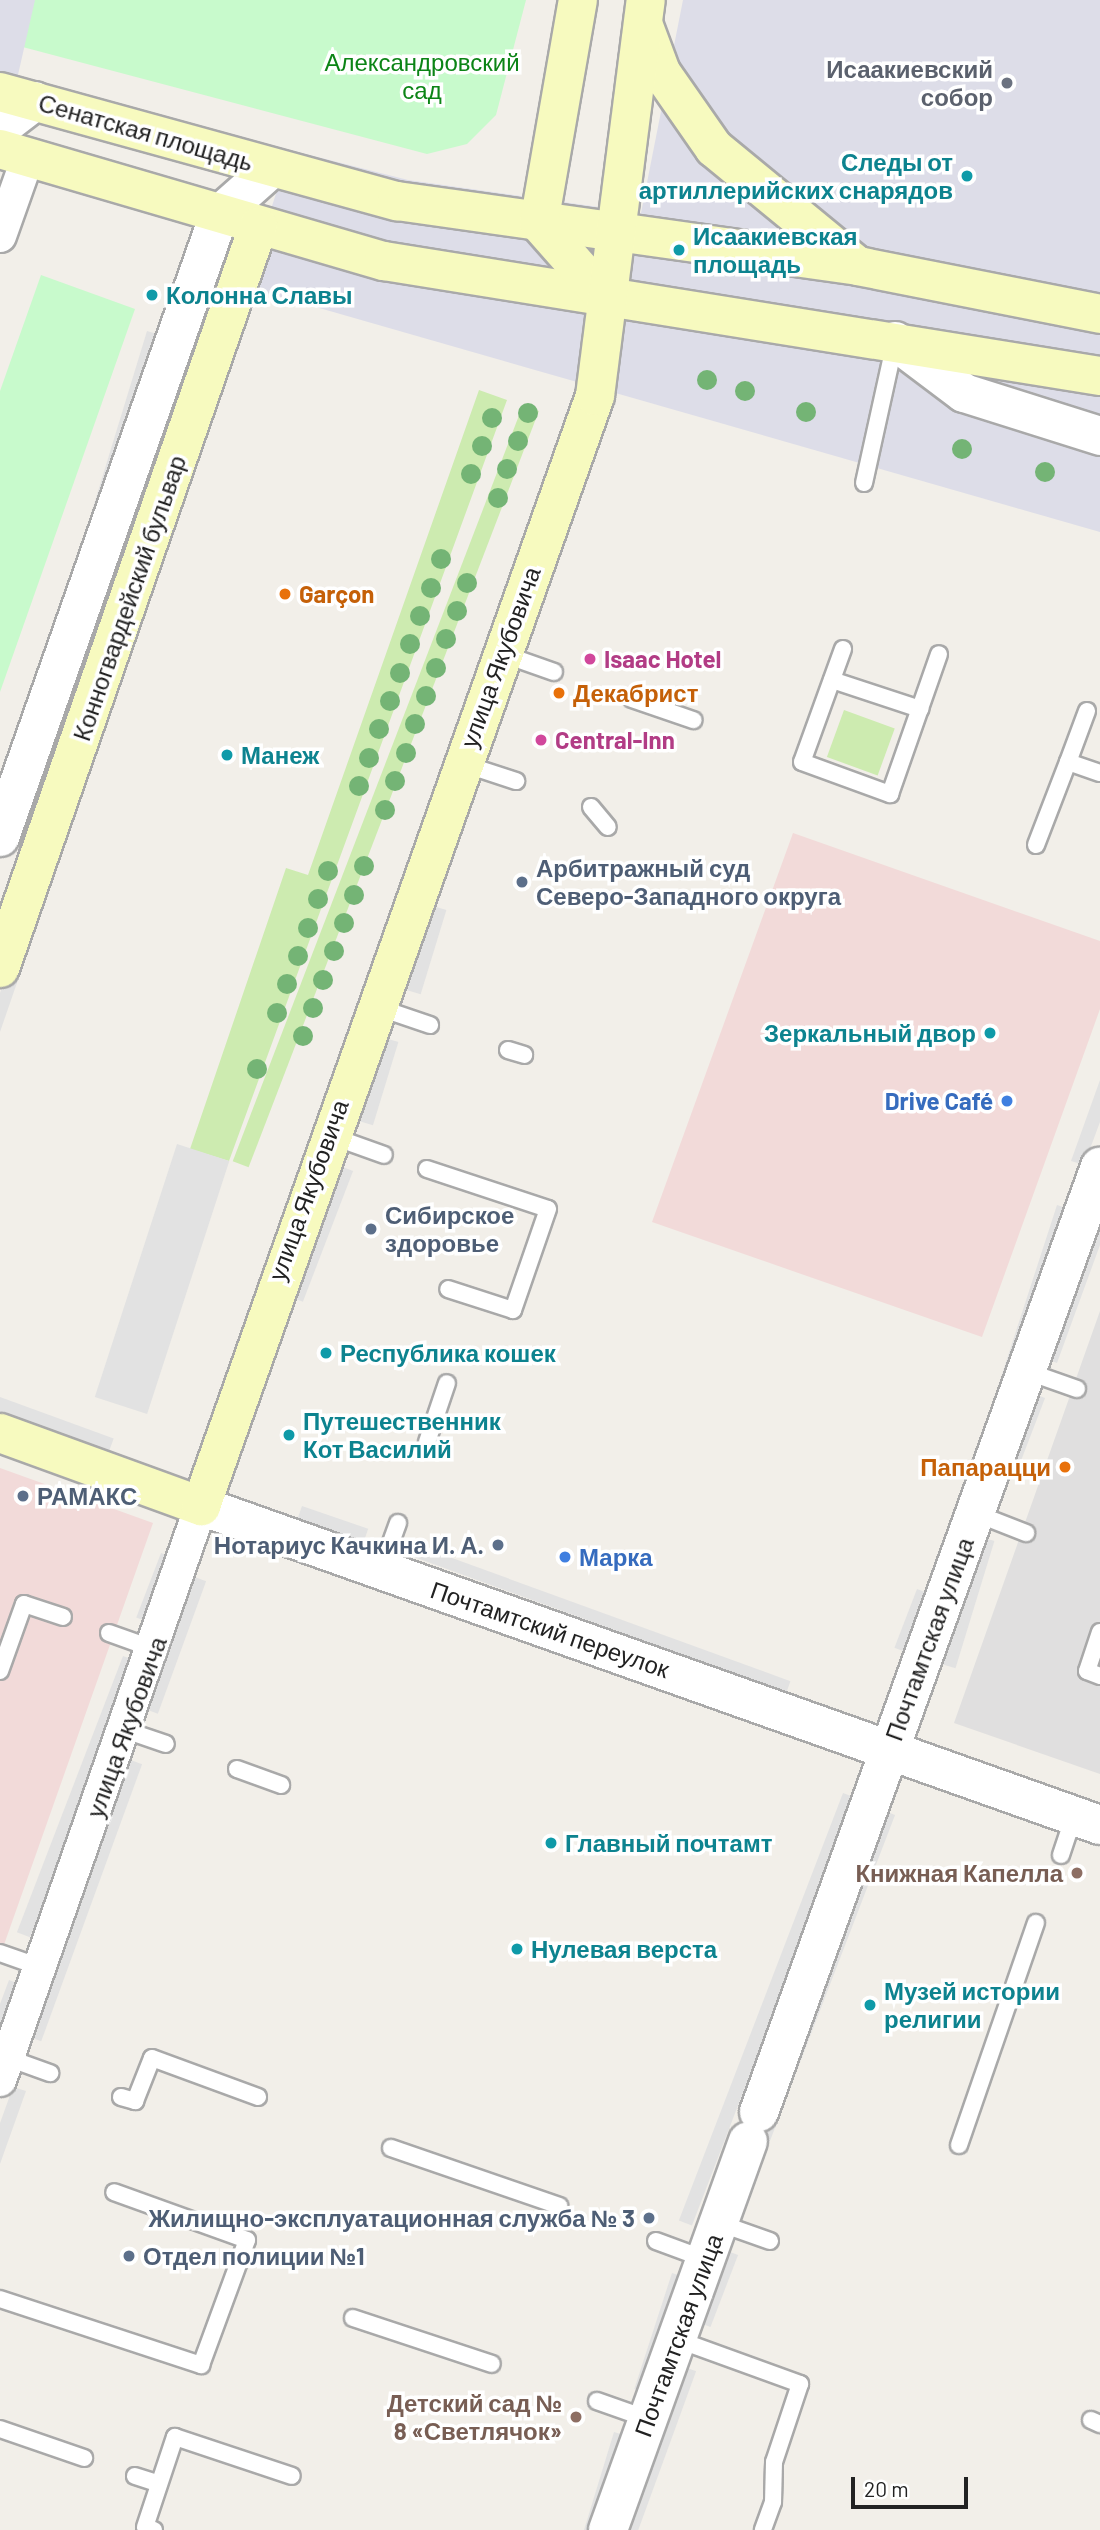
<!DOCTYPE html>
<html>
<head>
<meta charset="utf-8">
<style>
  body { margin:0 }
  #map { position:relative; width:1100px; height:2530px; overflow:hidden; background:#f2efe9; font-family:Barlow,sans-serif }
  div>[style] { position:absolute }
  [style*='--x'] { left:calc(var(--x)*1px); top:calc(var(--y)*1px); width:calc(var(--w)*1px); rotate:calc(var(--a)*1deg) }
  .residential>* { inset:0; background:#e0dfdf }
  .commercial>* { inset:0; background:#f2dad9 }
  .grass>* { inset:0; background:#cdebb0; transform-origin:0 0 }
  .park>* { inset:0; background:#c8facc }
  .parking>* { inset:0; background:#e2e2e2; transform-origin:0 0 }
  .plaza>* { inset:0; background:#dddde8 }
  .roads { filter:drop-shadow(2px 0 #a9a9a9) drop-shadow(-2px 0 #a9a9a9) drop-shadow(0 2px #a9a9a9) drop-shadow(0 -2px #a9a9a9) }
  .service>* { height:16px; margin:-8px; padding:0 8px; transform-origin:8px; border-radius:8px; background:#fff }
  .minor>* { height:32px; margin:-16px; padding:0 16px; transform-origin:16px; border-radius:16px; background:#fff }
  .tertiary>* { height:38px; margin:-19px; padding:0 19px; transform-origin:19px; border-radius:19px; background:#fff }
  .secondary>* { height:38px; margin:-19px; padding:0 19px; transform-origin:19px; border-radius:19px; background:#f7fabf }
  .trees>* { width:20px; height:20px; margin:-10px; border-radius:50%; background:#74b475 }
  .dots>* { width:19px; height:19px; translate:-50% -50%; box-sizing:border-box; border:4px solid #fff; border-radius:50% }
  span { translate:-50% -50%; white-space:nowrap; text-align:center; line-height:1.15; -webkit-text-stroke:7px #fff; paint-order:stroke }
  .park-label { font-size:24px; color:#0c8416 }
  .worship-label { font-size:24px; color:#5b616d; font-weight:700 }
  .right { translate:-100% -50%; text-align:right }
  .street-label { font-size:24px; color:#222 }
  .culture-label { font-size:24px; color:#0d838f; font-weight:700 }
  .left { translate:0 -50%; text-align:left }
  .food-label { font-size:24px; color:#c56008; font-weight:700 }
  .hotel-label { font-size:24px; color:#b23c85; font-weight:700 }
  .service-label { font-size:24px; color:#4e5e75; font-weight:700 }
  .shop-label { font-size:24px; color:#366cbe; font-weight:700 }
  .education-label { font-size:24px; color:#785e54; font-weight:700 }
  .scale { position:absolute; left:851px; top:2477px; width:117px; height:32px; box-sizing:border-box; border:4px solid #222; border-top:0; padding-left:9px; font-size:21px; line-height:24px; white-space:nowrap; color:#222; -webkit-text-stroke:5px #fff; paint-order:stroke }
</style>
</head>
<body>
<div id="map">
  <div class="residential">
    <i style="clip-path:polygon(1100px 1311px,1100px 1774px,954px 1723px)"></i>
  </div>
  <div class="commercial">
    <i style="clip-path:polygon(793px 833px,1100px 941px,1100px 1009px,982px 1337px,652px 1222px)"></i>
    <i style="clip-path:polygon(0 1468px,153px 1523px,0 1956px)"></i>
  </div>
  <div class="grass">
    <i style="clip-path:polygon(479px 390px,507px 400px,229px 1161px,190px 1149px,286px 868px,308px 875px)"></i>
    <i style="left:523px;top:405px;width:17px;height:810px;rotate:21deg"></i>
    <i style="left:844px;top:710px;width:54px;height:50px;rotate:20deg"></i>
  </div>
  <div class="park">
    <i style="clip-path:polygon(0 0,526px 0,496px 115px,467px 144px,427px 154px,0 41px)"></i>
    <i style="clip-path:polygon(41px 275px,135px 309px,0 692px,0 391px)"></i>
  </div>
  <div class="parking">
    <i style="left:147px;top:331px;width:14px;height:443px;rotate:17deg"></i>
    <i style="clip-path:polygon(112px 666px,125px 670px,0 1032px,0 993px)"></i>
    <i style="left:433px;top:906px;width:14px;height:88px;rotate:17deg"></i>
    <i style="left:385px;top:1038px;width:14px;height:87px;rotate:17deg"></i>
    <i style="clip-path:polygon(1100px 1080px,1100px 1122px,1084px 1165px,1071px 1161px)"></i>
    <i style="left:177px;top:1144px;width:55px;height:266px;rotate:18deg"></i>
    <i style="left:340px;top:1166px;width:14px;height:140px;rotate:21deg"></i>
    <i style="clip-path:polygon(1100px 1203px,1100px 1245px,1057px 1363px,1044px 1358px)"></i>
    <i style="left:1057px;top:1205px;width:13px;height:365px;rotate:18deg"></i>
    <i style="left:1032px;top:1393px;width:14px;height:87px;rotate:21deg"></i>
    <i style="left:0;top:1397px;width:121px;height:15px;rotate:20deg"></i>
    <i style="left:302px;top:1506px;width:70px;height:14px;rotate:19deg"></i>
    <i style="left:981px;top:1537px;width:14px;height:133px;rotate:17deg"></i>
    <i style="left:408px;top:1542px;width:407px;height:12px;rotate:20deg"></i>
    <i style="left:161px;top:1553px;width:14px;height:69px;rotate:21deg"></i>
    <i style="left:192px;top:1576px;width:15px;height:141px;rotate:20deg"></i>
    <i style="left:917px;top:1589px;width:14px;height:63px;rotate:21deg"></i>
    <i style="left:123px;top:1656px;width:14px;height:296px;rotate:21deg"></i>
    <i style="left:128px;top:1759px;width:15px;height:295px;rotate:20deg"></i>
    <i style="left:843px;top:1793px;width:14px;height:458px;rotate:21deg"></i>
    <i style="left:882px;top:1810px;width:14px;height:421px;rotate:21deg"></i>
    <i style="clip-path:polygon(9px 1980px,22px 1985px,0 2047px,0 2004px)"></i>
    <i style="clip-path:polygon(13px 2087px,26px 2091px,0 2164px,0 2123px)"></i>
    <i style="left:725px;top:2250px;width:14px;height:77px;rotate:21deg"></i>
    <i style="left:672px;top:2273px;width:13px;height:122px;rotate:18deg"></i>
    <i style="left:682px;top:2366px;width:15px;height:174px;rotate:20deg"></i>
    <i style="left:614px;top:2432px;width:14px;height:104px;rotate:17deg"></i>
  </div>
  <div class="plaza">
    <i style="clip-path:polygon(0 0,35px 0,0 154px)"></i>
    <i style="clip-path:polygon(683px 0,1100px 0,1100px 532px,246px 287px,290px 150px,408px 180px,641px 213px)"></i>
  </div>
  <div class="roads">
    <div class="service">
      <i style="--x:864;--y:483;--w:144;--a:-77.6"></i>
      <i style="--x:843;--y:649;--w:120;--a:109.9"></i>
      <i style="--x:802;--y:762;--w:94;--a:20"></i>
      <i style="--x:890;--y:794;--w:148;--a:-70.7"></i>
      <i style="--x:503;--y:654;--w:54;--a:19.4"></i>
      <i style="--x:832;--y:680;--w:93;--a:18.2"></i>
      <i style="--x:632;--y:699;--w:65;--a:19"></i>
      <i style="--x:1087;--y:711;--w:54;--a:110.4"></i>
      <i style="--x:1068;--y:762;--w:34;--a:19"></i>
      <i style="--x:464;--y:764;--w:55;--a:18.1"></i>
      <i style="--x:591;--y:807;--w:26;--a:50"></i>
      <i style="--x:1036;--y:845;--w:89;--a:-68.9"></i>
      <i style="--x:377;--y:1007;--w:56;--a:18.8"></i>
      <i style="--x:508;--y:1050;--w:17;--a:17"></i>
      <i style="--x:331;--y:1136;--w:56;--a:19.7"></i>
      <i style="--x:427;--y:1169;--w:127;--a:18.3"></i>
      <i style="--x:548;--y:1209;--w:107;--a:109.1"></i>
      <i style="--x:513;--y:1310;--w:68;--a:-162.1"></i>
      <i style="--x:1026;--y:1371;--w:54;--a:19.4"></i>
      <i style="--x:427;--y:1442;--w:62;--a:-71.3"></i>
      <i style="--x:975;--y:1513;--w:55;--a:21.4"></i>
      <i style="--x:381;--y:1570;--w:50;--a:-70.1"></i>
      <i style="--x:1100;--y:1632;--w:41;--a:108.4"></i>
      <i style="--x:1087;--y:1671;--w:14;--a:21"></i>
      <i style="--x:109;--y:1633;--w:48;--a:19.6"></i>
      <i style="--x:0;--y:1671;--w:71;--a:-70.3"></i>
      <i style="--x:24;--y:1604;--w:41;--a:18.4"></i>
      <i style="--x:125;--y:1730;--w:43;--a:18.9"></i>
      <i style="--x:237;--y:1769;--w:47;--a:20"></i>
      <i style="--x:1061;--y:1855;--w:41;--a:-71.6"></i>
      <i style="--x:0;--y:1953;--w:42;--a:19.3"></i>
      <i style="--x:8;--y:2058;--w:45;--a:19.7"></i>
      <i style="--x:121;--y:2097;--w:15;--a:16"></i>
      <i style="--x:135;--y:2101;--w:46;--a:-68.4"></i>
      <i style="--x:152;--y:2058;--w:113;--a:20.2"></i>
      <i style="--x:959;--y:2145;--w:235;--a:-70.9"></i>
      <i style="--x:391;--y:2148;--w:178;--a:19"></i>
      <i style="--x:719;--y:2223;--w:54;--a:19.4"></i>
      <i style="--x:656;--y:2241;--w:52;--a:20.2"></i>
      <i style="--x:0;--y:2299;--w:212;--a:18.2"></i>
      <i style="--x:201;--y:2365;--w:133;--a:-69.8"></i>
      <i style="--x:247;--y:2240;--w:141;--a:-160.2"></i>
      <i style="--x:353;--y:2318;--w:146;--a:18.3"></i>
      <i style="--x:676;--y:2339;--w:132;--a:19.9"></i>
      <i style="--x:800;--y:2384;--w:82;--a:108.4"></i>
      <i style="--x:774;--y:2462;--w:40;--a:91.4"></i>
      <i style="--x:773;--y:2502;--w:30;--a:110"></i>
      <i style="--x:597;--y:2401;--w:54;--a:19.4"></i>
      <i style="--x:1091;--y:2420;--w:10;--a:24"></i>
      <i style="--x:0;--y:2429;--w:89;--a:19"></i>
      <i style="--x:135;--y:2476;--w:25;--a:18"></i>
      <i style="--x:154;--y:2530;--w:9;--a:-162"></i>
      <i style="--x:145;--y:2527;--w:95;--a:-71.6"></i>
      <i style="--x:175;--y:2437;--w:123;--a:18.4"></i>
    </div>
    <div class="minor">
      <i style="--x:0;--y:236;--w:84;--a:-70.5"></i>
      <i style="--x:0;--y:2080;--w:608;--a:-70.7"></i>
    </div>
    <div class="tertiary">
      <i style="--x:0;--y:128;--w:44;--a:-37.6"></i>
      <i style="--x:895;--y:341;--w:86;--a:37"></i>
      <i style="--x:964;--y:393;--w:143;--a:17.5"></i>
      <i style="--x:0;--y:837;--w:659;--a:-70.6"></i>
      <i style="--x:219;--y:215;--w:71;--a:-41.6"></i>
      <i style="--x:201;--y:1506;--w:954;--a:19.54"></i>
      <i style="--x:759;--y:2112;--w:1005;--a:-70.16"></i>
      <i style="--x:608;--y:2530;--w:413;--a:-70.2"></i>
    </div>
    <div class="secondary">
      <i style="--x:644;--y:26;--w:49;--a:69.7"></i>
      <i style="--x:661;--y:72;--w:93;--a:55.1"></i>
      <i style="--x:714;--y:148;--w:183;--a:39.4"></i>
      <i style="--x:0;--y:92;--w:412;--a:15.4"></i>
      <i style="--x:397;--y:201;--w:466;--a:8"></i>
      <i style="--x:858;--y:266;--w:247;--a:11.2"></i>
      <i style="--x:0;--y:149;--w:400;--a:16.3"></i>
      <i style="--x:384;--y:261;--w:725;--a:9.12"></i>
      <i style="--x:539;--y:223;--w:226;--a:-80.1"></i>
      <i style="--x:539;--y:223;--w:101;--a:48.6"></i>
      <i style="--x:0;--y:968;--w:785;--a:-70.8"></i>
      <i style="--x:0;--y:1433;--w:214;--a:20"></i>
      <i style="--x:201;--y:1506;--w:1178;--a:-70.46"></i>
      <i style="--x:595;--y:396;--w:399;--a:-82.7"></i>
    </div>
  </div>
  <div class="trees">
    <i style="left:707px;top:380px"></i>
    <i style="left:745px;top:391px"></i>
    <i style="left:806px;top:412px"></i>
    <i style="left:528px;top:413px"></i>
    <i style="left:492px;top:418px"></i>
    <i style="left:518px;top:441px"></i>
    <i style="left:482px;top:446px"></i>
    <i style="left:962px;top:449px"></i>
    <i style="left:507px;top:469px"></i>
    <i style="left:1045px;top:472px"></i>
    <i style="left:471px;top:474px"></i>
    <i style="left:498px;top:498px"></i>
    <i style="left:441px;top:559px"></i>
    <i style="left:467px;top:583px"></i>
    <i style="left:431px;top:588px"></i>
    <i style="left:457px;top:611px"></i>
    <i style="left:420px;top:616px"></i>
    <i style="left:446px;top:639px"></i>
    <i style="left:410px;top:644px"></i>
    <i style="left:436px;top:668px"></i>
    <i style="left:400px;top:673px"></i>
    <i style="left:426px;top:696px"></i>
    <i style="left:390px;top:701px"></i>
    <i style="left:415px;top:724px"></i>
    <i style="left:379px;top:729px"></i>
    <i style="left:406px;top:753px"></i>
    <i style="left:369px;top:758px"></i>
    <i style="left:395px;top:781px"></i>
    <i style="left:359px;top:786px"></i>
    <i style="left:385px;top:810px"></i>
    <i style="left:364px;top:866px"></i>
    <i style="left:328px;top:871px"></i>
    <i style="left:354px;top:895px"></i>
    <i style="left:318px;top:899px"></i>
    <i style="left:344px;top:923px"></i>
    <i style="left:308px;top:928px"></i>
    <i style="left:334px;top:951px"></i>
    <i style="left:298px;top:956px"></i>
    <i style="left:323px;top:980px"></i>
    <i style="left:287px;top:984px"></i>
    <i style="left:313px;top:1008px"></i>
    <i style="left:277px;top:1013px"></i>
    <i style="left:303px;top:1036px"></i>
    <i style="left:257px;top:1069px"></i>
  </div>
  <div class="dots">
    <i style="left:1007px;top:83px;background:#6b7280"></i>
    <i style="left:967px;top:176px;background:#0f9aa8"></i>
    <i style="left:679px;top:250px;background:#0f9aa8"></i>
    <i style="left:152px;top:295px;background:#0f9aa8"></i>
    <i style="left:285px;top:594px;background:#e8710a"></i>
    <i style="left:590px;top:659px;background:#d1479c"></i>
    <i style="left:559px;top:693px;background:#e8710a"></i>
    <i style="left:541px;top:740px;background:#d1479c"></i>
    <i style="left:227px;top:755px;background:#0f9aa8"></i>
    <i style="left:522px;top:882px;background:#5c6f8a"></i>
    <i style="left:990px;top:1033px;background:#0f9aa8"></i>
    <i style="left:1007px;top:1101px;background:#3f7fe0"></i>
    <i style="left:371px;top:1229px;background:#5c6f8a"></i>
    <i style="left:326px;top:1353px;background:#0f9aa8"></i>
    <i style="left:289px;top:1435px;background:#0f9aa8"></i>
    <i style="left:1065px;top:1467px;background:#e8710a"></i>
    <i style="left:23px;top:1496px;background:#5c6f8a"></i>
    <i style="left:498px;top:1545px;background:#5c6f8a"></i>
    <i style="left:565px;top:1557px;background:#3f7fe0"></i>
    <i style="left:551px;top:1843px;background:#0f9aa8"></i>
    <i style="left:1077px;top:1873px;background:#8d6e63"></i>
    <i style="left:517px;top:1949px;background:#0f9aa8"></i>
    <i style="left:870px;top:2005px;background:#0f9aa8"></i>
    <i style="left:649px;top:2218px;background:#5c6f8a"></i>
    <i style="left:129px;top:2256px;background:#5c6f8a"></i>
    <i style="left:576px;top:2417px;background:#8d6e63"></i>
  </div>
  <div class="park-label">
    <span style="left:422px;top:76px">Александровский<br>сад</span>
  </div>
  <div class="worship-label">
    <span class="right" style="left:993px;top:83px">Исаакиевский<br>собор</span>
  </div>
  <div class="street-label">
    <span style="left:146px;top:132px;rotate:16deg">Сенатская площадь</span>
    <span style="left:129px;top:598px;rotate:-71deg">Конногвардейский бульвар</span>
    <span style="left:500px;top:657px;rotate:-70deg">улица Якубовича</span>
    <span style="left:308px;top:1190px;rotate:-70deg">улица Якубовича</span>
    <span style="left:550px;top:1629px;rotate:19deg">Почтамтский переулок</span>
    <span style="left:929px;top:1639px;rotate:-70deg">Почтамтская улица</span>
    <span style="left:126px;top:1727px;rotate:-70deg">улица Якубовича</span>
    <span style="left:678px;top:2335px;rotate:-70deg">Почтамтская улица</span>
  </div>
  <div class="culture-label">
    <span class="right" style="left:953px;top:176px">Следы от<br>артиллерийских снарядов</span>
    <span class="left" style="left:693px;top:250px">Исаакиевская<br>площадь</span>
    <span class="left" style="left:166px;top:295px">Колонна Славы</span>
    <span class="left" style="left:241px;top:755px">Манеж</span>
    <span class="right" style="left:976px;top:1033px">Зеркальный двор</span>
    <span class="left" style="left:340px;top:1353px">Республика кошек</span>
    <span class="left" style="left:303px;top:1435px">Путешественник<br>Кот Василий</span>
    <span class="left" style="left:565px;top:1843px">Главный почтамт</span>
    <span class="left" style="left:531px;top:1949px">Нулевая верста</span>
    <span class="left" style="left:884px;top:2005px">Музей истории<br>религии</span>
  </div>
  <div class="food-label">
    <span class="left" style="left:299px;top:594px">Garçon</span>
    <span class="left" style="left:573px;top:693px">Декабрист</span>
    <span class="right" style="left:1051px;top:1467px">Папарацци</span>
  </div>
  <div class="hotel-label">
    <span class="left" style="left:604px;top:659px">Isaac Hotel</span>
    <span class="left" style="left:555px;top:740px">Central-Inn</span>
  </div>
  <div class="service-label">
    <span class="left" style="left:536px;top:882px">Арбитражный суд<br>Северо-Западного округа</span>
    <span class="left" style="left:385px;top:1229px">Сибирское<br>здоровье</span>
    <span class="left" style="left:37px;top:1496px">РАМАКС</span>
    <span class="right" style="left:484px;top:1545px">Нотариус Качкина И. А.</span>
    <span class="right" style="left:635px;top:2218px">Жилищно-эксплуатационная служба № 3</span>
    <span class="left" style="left:143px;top:2256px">Отдел полиции №1</span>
  </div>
  <div class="shop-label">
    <span class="right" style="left:993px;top:1101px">Drive Café</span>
    <span class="left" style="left:579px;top:1557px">Марка</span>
  </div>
  <div class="education-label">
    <span class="right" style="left:1063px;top:1873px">Книжная Капелла</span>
    <span class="right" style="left:562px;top:2417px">Детский сад №<br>8 «Светлячок»</span>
  </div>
  <div class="scale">20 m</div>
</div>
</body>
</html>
